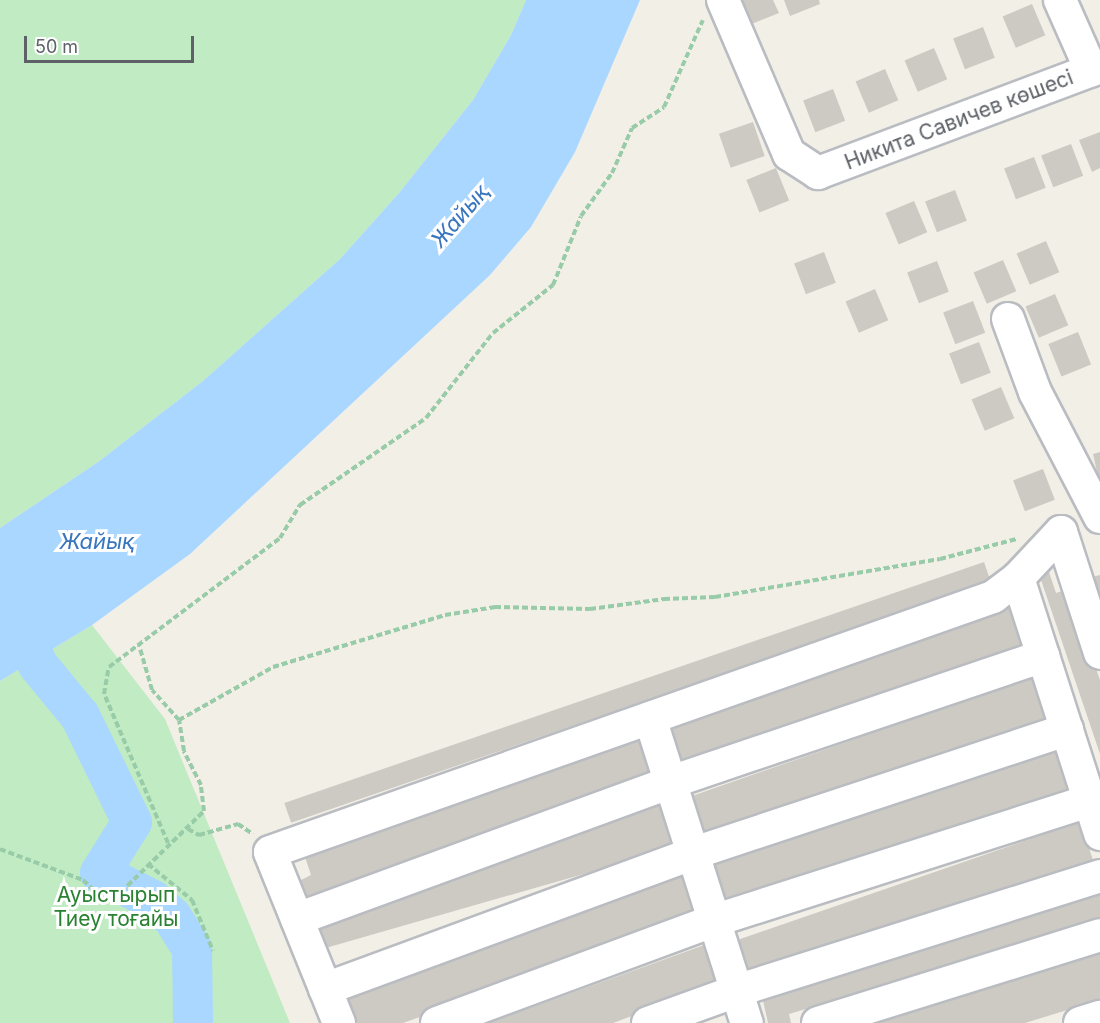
<!DOCTYPE html>
<html>
<head>
<meta charset="utf-8">
<style>
  body { margin:0 }
  #map { position:relative; width:1100px; height:1023px; overflow:hidden; background:#f2efe7; font-family:Inter,sans-serif }
  div>[style] { position:absolute }
  [style*='--x'] { left:calc(var(--x)*1px); top:calc(var(--y)*1px); width:calc(var(--w)*1px); rotate:calc(var(--a)*1deg) }
  .green>* { inset:0; background:#c1ebc2 }
  .water>* { inset:0; background:#a9d7ff }
  .river>* { height:40px; margin:-20px; padding:0 20px; transform-origin:20px; border-radius:20px; background:#a9d7ff }
  .building>* { inset:0; background:#cdcac3; transform-origin:0 0 }
  .path>* { height:4px; margin-top:-2px; transform-origin:0; background:repeating-linear-gradient(90deg,#98cba8 0 6px,transparent 0 9px) }
  .roads { filter:drop-shadow(2px 0 #b9bcc1) drop-shadow(-2px 0 #b9bcc1) drop-shadow(0 2px #b9bcc1) drop-shadow(0 -2px #b9bcc1) }
  .minor>* { height:32px; margin:-16px; padding:0 16px; transform-origin:16px; border-radius:16px; background:#fff }
  span { translate:-50% -50%; white-space:nowrap; text-align:center; line-height:1.15; -webkit-text-stroke:6px #fff; paint-order:stroke }
  .street-label { font-size:21px; color:#5e6268 }
  .park-label { font-size:21px; color:#2a8231 }
  .water-label { font-size:22px; color:#3976be; font-style:italic }
  .scale { position:absolute; left:24px; top:36px; width:170px; height:27px; box-sizing:border-box; border:3px solid #5e6268; border-top:0; padding-left:8px; font-size:18px; line-height:21px; white-space:nowrap; color:#5e6268; -webkit-text-stroke:4px #fff; paint-order:stroke }
</style>
</head>
<body>
<div id="map">
  <div class="green">
    <i style="clip-path:polygon(0 0,526px 0,511px 35px,473px 100px,399px 193px,340px 259px,203px 381px,98px 462px,0 528px)"></i>
    <i style="clip-path:polygon(92px 625px,165px 719px,290px 1023px,0 1023px,0 681px)"></i>
  </div>
  <div class="water">
    <i style="clip-path:polygon(526px 0,640px 0,575px 152px,531px 227px,490px 275px,190px 554px,92px 625px,0 681px,0 528px,98px 462px,203px 381px,340px 259px,399px 193px,473px 100px,511px 35px)"></i>
  </div>
  <div class="river">
    <i style="--x:15;--y:610;--w:60;--a:67.3"></i>
    <i style="--x:38;--y:665;--w:66;--a:50.5"></i>
    <i style="--x:80;--y:716;--w:118;--a:63.9"></i>
    <i style="--x:132;--y:822;--w:60;--a:122.1"></i>
    <i style="--x:100;--y:873;--w:59;--a:27"></i>
    <i style="--x:153;--y:900;--w:25;--a:42"></i>
    <i style="--x:172;--y:917;--w:38;--a:58"></i>
    <i style="--x:192;--y:949;--w:74;--a:89.2"></i>
  </div>
  <div class="building">
    <i style="clip-path:polygon(739px 0,773px 0,779px 13px,749px 25px)"></i>
    <i style="clip-path:polygon(784px 0,819px 0,820px 4px,790px 16px)"></i>
    <i style="left:1032px;top:4px;width:34px;height:32px;rotate:67deg"></i>
    <i style="left:983px;top:27px;width:33px;height:32px;rotate:69deg"></i>
    <i style="left:934px;top:48px;width:34px;height:32px;rotate:67deg"></i>
    <i style="left:885px;top:69px;width:34px;height:32px;rotate:67deg"></i>
    <i style="left:833px;top:89px;width:34px;height:32px;rotate:69deg"></i>
    <i style="left:753px;top:122px;width:36px;height:36px;rotate:71deg"></i>
    <i style="clip-path:polygon(1100px 132px,1100px 168px,1092px 172px,1079px 140px)"></i>
    <i style="left:1071px;top:144px;width:34px;height:32px;rotate:69deg"></i>
    <i style="left:1034px;top:157px;width:33px;height:32px;rotate:69deg"></i>
    <i style="left:776px;top:168px;width:35px;height:32px;rotate:68deg"></i>
    <i style="left:955px;top:190px;width:33px;height:32px;rotate:69deg"></i>
    <i style="left:914px;top:201px;width:34px;height:31px;rotate:67deg"></i>
    <i style="left:1046px;top:241px;width:34px;height:32px;rotate:67deg"></i>
    <i style="left:824px;top:252px;width:33px;height:32px;rotate:69deg"></i>
    <i style="left:1003px;top:260px;width:34px;height:32px;rotate:67deg"></i>
    <i style="left:937px;top:261px;width:33px;height:32px;rotate:69deg"></i>
    <i style="left:875px;top:289px;width:34px;height:32px;rotate:67deg"></i>
    <i style="left:1055px;top:294px;width:34px;height:32px;rotate:67deg"></i>
    <i style="left:973px;top:301px;width:34px;height:32px;rotate:69deg"></i>
    <i style="left:1078px;top:332px;width:35px;height:32px;rotate:68deg"></i>
    <i style="left:979px;top:342px;width:33px;height:32px;rotate:69deg"></i>
    <i style="left:1001px;top:387px;width:34px;height:32px;rotate:67deg"></i>
    <i style="clip-path:polygon(1100px 452px,1100px 480px,1099px 481px,1093px 454px)"></i>
    <i style="left:1043px;top:469px;width:33px;height:32px;rotate:69deg"></i>
    <i style="left:984px;top:562px;width:21px;height:740px;rotate:71deg"></i>
    <i style="clip-path:polygon(1048px 569px,1056px 593px,1068px 589px,1100px 680px,1100px 754px,1038px 571px)"></i>
    <i style="clip-path:polygon(1100px 575px,1100px 611px,1087px 578px)"></i>
    <i style="left:1013px;top:606px;width:44px;height:363px;rotate:72deg"></i>
    <i style="clip-path:polygon(1036px 676px,1049px 724px,703px 836px,689px 797px)"></i>
    <i style="clip-path:polygon(644px 734px,657px 773px,307px 902px,299px 881px,311px 875px,305px 857px)"></i>
    <i style="left:1061px;top:750px;width:44px;height:369px;rotate:73deg"></i>
    <i style="left:664px;top:802px;width:47px;height:369px;rotate:74deg"></i>
    <i style="left:1080px;top:822px;width:46px;height:363px;rotate:71deg"></i>
    <i style="clip-path:polygon(689px 874px,704px 915px,403px 1023px,354px 1023px,345px 997px)"></i>
    <i style="clip-path:polygon(1100px 890px,1100px 920px,789px 1014px,791px 1023px,768px 1023px,762px 996px)"></i>
    <i style="clip-path:polygon(707px 944px,720px 983px,613px 1023px,489px 1023px)"></i>
    <i style="clip-path:polygon(1100px 952px,1100px 1000px,1025px 1023px,874px 1023px)"></i>
  </div>
  <div class="path">
    <i style="--x:179;--y:720;--w:108;--a:-29.4"></i>
    <i style="--x:273;--y:667;--w:180;--a:-16.8"></i>
    <i style="--x:445;--y:615;--w:51;--a:-9.1"></i>
    <i style="--x:495;--y:607;--w:95;--a:1.2"></i>
    <i style="--x:590;--y:609;--w:75;--a:-7.7"></i>
    <i style="--x:664;--y:599;--w:51;--a:-2.2"></i>
    <i style="--x:715;--y:597;--w:228;--a:-9.6"></i>
    <i style="--x:940;--y:559;--w:79;--a:-14.7"></i>
    <i style="--x:188;--y:829;--w:13;--a:29"></i>
    <i style="--x:199;--y:835;--w:41;--a:-15.8"></i>
    <i style="--x:238;--y:824;--w:18;--a:34"></i>
    <i style="--x:168;--y:843;--w:162;--a:-113.2"></i>
    <i style="--x:104;--y:694;--w:27;--a:-80"></i>
    <i style="--x:109;--y:667;--w:214;--a:-37"></i>
    <i style="--x:280;--y:538;--w:39;--a:-59"></i>
    <i style="--x:300;--y:505;--w:153;--a:-34.6"></i>
    <i style="--x:426;--y:418;--w:108;--a:-51.8"></i>
    <i style="--x:493;--y:333;--w:77;--a:-38.7"></i>
    <i style="--x:553;--y:285;--w:74;--a:-67.9"></i>
    <i style="--x:581;--y:216;--w:53;--a:-54.2"></i>
    <i style="--x:612;--y:173;--w:49;--a:-66"></i>
    <i style="--x:632;--y:128;--w:38;--a:-33"></i>
    <i style="--x:664;--y:107;--w:95;--a:-65.9"></i>
    <i style="--x:0;--y:849;--w:89;--a:20.5"></i>
    <i style="--x:83;--y:880;--w:19;--a:43"></i>
    <i style="--x:97;--y:893;--w:24;--a:-2"></i>
    <i style="--x:121;--y:892;--w:116;--a:-44.3"></i>
    <i style="--x:204;--y:811;--w:26;--a:-97"></i>
    <i style="--x:201;--y:785;--w:38;--a:-117"></i>
    <i style="--x:184;--y:751;--w:31;--a:-99"></i>
    <i style="--x:179;--y:720;--w:40;--a:-132"></i>
    <i style="--x:152;--y:690;--w:47;--a:-106.1"></i>
    <i style="--x:148;--y:864;--w:57;--a:39.3"></i>
    <i style="--x:192;--y:900;--w:55;--a:67.6"></i>
  </div>
  <div class="roads">
    <div class="minor">
      <i style="--x:723;--y:0;--w:168;--a:66.8"></i>
      <i style="--x:789;--y:154;--w:35;--a:33"></i>
      <i style="--x:818;--y:173;--w:301;--a:-20.6"></i>
      <i style="--x:1060;--y:0;--w:77;--a:66.1"></i>
      <i style="--x:1008;--y:319;--w:78;--a:69.7"></i>
      <i style="--x:1035;--y:392;--w:141;--a:62.5"></i>
      <i style="--x:1061;--y:532;--w:127;--a:72.1"></i>
      <i style="--x:1018;--y:578;--w:269;--a:72.2"></i>
      <i style="--x:650;--y:718;--w:320;--a:72.4"></i>
      <i style="--x:297;--y:919;--w:398;--a:-20.1"></i>
      <i style="--x:671;--y:782;--w:393;--a:-18.7"></i>
      <i style="--x:325;--y:989;--w:393;--a:-20.2"></i>
      <i style="--x:694;--y:853;--w:393;--a:-18.3"></i>
      <i style="--x:339;--y:1023;--w:184;--a:-112"></i>
      <i style="--x:270;--y:852;--w:767;--a:-19.43"></i>
      <i style="--x:993;--y:597;--w:31;--a:-37"></i>
      <i style="--x:1018;--y:578;--w:63;--a:-46.9"></i>
      <i style="--x:437;--y:1023;--w:297;--a:-20.3"></i>
      <i style="--x:716;--y:920;--w:392;--a:-17.7"></i>
      <i style="--x:648;--y:1023;--w:97;--a:-19.9"></i>
      <i style="--x:739;--y:990;--w:379;--a:-17.5"></i>
      <i style="--x:818;--y:1023;--w:295;--a:-17.3"></i>
      <i style="--x:1080;--y:1023;--w:21;--a:-17"></i>
    </div>
  </div>
  <div class="street-label">
    <span style="left:959px;top:120px;rotate:-21deg">Никита Савичев көшесі</span>
  </div>
  <div class="park-label">
    <span style="left:116px;top:907px">Ауыстырып<br>Тиеу тоғайы</span>
  </div>
  <div class="water-label">
    <span style="left:460px;top:216px;rotate:-49deg">Жайық</span>
    <span style="left:97px;top:542px">Жайық</span>
  </div>
  <div class="scale">50 m</div>
</div>
</body>
</html>
